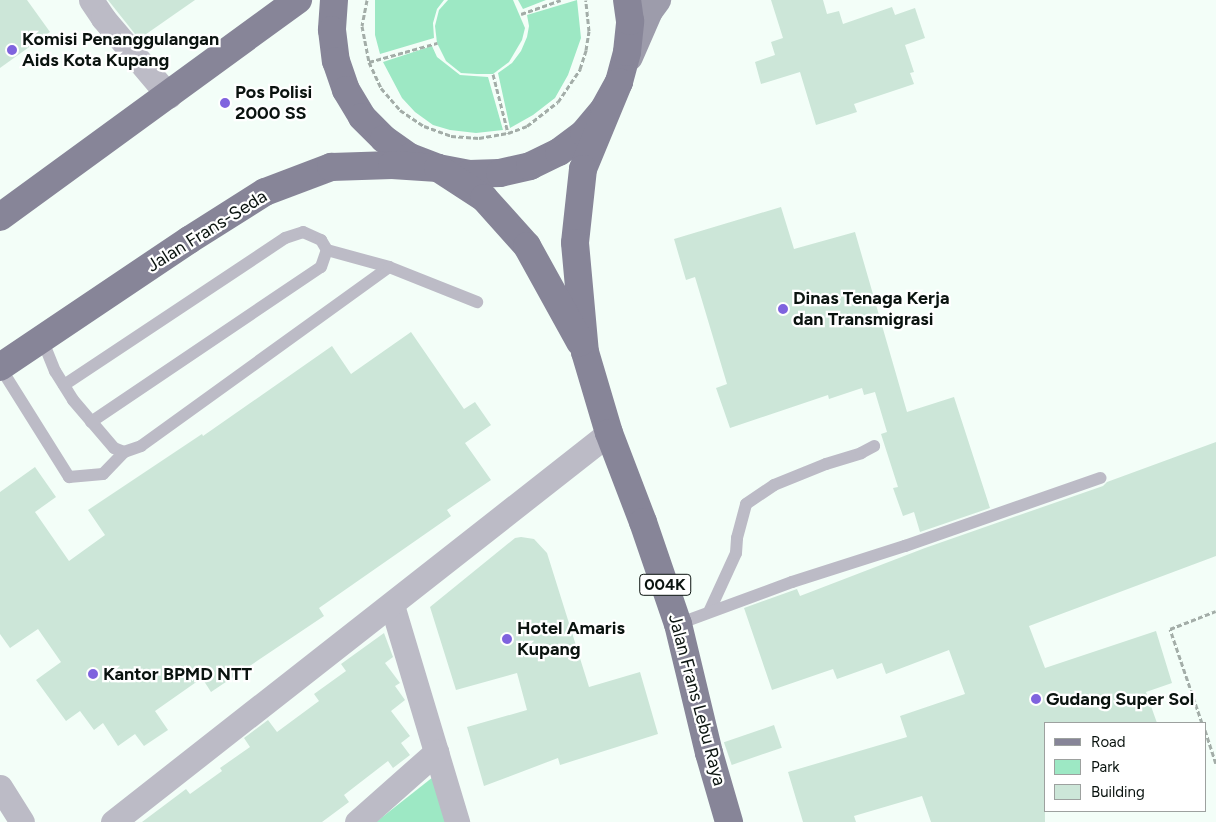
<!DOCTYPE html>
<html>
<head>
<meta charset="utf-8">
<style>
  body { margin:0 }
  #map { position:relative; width:1216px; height:822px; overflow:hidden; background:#f3fef8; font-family:Figtree,sans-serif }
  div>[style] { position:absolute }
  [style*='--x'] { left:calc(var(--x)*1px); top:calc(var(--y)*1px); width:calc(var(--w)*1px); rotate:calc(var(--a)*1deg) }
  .green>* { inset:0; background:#9de8c4 }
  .building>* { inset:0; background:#cce6d8; transform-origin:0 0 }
  .path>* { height:3px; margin-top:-1.5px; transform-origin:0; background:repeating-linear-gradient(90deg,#a3ada8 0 5px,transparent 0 7.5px) }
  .lane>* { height:12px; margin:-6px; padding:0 6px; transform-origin:6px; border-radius:6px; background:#bcbbc6 }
  .street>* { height:25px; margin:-12.5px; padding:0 12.5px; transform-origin:12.5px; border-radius:12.5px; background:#bcbbc6 }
  .secondary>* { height:28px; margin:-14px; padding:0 14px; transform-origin:14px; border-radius:14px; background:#9d9cab }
  .primary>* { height:28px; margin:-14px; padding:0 14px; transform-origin:14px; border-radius:14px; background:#878598 }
  .dots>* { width:14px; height:14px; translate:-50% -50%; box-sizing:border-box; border:2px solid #fff; border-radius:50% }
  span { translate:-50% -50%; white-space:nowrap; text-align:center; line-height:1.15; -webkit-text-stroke:4.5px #fff; paint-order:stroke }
  .shield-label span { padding:1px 4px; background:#fff; border:1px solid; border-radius:4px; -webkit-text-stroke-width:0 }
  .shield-label { font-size:16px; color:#0a130f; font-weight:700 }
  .poi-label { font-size:18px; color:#0a130f; font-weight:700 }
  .left { translate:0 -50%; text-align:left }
  .street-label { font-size:18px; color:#0a130f }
  .legend { position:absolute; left:1044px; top:722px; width:162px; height:90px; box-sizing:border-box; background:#fff; border:1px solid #9da19f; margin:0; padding:6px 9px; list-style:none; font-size:15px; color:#0a130f }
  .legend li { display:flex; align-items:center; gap:10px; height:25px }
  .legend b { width:25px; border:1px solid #9da19f }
</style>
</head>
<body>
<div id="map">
  <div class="green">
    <i style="clip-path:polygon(375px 0,444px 0,437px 9px,433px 23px,434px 38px,380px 54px,375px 35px)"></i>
    <i style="clip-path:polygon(448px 0,513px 0,525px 28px,522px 40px,509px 62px,493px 74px,477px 74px,461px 73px,446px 61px,437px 43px,435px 26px,439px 10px)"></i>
    <i style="clip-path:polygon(518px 0,546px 0,523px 9px)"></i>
    <i style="clip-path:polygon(577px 0,581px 38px,568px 75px,555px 98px,533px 115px,510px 128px,498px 73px,512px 63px,521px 51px,527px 37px,529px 26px,527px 15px)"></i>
    <i style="clip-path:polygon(432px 46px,437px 57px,460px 75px,488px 77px,503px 130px,476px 133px,450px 130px,433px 125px,415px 112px,402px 98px,383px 62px)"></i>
    <i style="clip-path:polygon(433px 777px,446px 822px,376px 822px)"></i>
  </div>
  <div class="building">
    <i style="clip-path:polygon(0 0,27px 0,50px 32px,0 68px)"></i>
    <i style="clip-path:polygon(108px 0,195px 0,139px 39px)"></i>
    <i style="clip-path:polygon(771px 0,823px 0,827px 14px,839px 11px,843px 24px,892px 7px,895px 15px,915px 8px,925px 38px,905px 45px,914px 72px,910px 73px,914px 84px,854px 104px,857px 112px,816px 125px,800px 72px,761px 84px,755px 62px,775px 55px,771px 42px,783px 38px)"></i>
    <i style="clip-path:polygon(781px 207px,794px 249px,855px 232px,907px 412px,954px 397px,990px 508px,920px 532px,914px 512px,903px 516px,893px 488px,898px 487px,881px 434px,887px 432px,875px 392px,864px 395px,862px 388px,829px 399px,828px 395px,730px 428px,716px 388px,727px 384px,695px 277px,686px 280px,674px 239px)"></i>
    <i style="clip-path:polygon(411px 332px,464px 409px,475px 402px,491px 425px,465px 443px,491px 480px,447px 510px,451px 516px,319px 608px,324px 616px,211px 692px,202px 678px,155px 711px,168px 730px,144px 746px,135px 734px,118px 746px,103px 723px,94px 730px,80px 711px,66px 721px,36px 680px,61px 662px,38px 629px,10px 648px,0 634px,0 492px,35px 467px,56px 497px,35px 512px,69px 561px,105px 535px,88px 510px,202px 434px,203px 436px,332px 346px,351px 374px)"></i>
    <i style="clip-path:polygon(1216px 442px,1216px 556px,1029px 626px,1045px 668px,1156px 631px,1172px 683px,1146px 692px,1157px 723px,1045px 723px,1045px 822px,931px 822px,922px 796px,854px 816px,856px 822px,803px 822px,788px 772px,907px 737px,900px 716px,965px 694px,949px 650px,886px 674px,882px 663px,837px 679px,833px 669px,772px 690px,744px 608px,797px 589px,800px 596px,925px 548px,1103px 486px,1107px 482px)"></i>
    <i style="clip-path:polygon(521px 537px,534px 539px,547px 553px,589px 687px,640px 672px,658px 734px,560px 765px,558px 758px,484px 786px,467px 727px,527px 710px,517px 673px,456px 690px,430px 607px,515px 538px)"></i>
    <i style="clip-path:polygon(384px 633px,393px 657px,385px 663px,400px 683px,395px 686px,405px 700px,391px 711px,410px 736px,401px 743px,410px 755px,393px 768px,388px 761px,344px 795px,349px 802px,322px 822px,142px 822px,186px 789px,190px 794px,222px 771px,220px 768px,250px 747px,244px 738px,268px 720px,277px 732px,319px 701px,314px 694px,346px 671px,341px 664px)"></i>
    <i style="left:774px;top:725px;width:24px;height:53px;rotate:71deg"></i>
  </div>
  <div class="path">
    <i style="--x:367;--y:0;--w:26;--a:101"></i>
    <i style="--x:362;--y:26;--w:37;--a:79"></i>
    <i style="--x:369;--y:62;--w:29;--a:65"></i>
    <i style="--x:381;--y:88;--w:29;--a:49"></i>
    <i style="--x:400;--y:110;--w:29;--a:34"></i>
    <i style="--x:424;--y:126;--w:29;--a:20"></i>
    <i style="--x:451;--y:136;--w:28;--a:4"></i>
    <i style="--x:479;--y:138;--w:29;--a:-10"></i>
    <i style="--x:508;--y:133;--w:20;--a:-20"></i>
    <i style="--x:527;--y:126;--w:39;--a:-38"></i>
    <i style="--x:558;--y:102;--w:40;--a:-56"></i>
    <i style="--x:580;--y:69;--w:20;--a:-72"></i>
    <i style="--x:586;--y:50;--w:19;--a:-81"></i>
    <i style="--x:589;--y:31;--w:31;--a:-96"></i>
    <i style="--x:521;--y:14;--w:42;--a:-19.3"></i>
    <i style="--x:369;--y:62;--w:71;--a:-15.6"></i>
    <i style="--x:493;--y:74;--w:61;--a:75.7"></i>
    <i style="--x:1202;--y:723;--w:99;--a:-108.8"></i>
    <i style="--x:1170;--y:629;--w:49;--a:-21.4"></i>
    <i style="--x:1205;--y:730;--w:35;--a:72"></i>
  </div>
  <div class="lane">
    <i style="--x:42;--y:339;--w:35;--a:68"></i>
    <i style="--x:55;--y:371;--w:34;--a:58"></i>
    <i style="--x:73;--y:400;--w:63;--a:49.5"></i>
    <i style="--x:114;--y:448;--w:11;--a:22"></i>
    <i style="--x:0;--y:367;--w:130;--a:57.9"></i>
    <i style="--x:69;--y:477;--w:34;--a:-5"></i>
    <i style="--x:103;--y:474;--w:30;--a:-46"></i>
    <i style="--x:124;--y:452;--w:18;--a:-19"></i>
    <i style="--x:141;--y:446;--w:306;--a:-35.8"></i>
    <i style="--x:64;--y:385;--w:265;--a:-33.6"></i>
    <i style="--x:285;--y:238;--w:19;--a:-18"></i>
    <i style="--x:303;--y:232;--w:20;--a:24"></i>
    <i style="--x:321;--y:240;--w:12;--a:59"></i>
    <i style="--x:327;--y:250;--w:64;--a:15.3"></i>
    <i style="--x:389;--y:267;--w:95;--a:21.7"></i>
    <i style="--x:91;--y:422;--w:277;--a:-34"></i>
    <i style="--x:321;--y:267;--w:18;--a:-71"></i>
    <i style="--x:709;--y:612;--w:65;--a:-65.4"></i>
    <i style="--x:736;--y:553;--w:15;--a:-86"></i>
    <i style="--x:737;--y:538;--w:35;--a:-75"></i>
    <i style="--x:746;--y:504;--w:34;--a:-34"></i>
    <i style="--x:774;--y:485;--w:56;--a:-22"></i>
    <i style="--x:826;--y:464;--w:37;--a:-17"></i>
    <i style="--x:861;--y:453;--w:15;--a:-28"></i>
    <i style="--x:678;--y:624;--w:121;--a:-20.2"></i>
    <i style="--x:792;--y:582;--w:119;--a:-17.7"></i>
    <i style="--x:905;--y:546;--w:207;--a:-19.2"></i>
  </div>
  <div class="street">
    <i style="--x:91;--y:0;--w:22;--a:56"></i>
    <i style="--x:103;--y:18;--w:102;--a:49.8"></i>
    <i style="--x:392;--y:605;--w:227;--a:73.3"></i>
    <i style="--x:0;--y:787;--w:41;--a:57.8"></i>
    <i style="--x:113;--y:822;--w:630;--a:-38.11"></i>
    <i style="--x:357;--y:822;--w:106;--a:-41.5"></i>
  </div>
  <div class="secondary">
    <i style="--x:629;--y:57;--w:50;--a:-66.5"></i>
    <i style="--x:649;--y:11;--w:14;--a:-54"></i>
  </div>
  <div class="primary">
    <i style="--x:334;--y:0;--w:30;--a:94"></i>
    <i style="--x:332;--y:30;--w:31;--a:83"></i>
    <i style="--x:336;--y:61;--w:31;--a:71"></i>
    <i style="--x:346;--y:90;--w:31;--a:59"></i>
    <i style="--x:362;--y:117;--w:31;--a:45"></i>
    <i style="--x:384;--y:139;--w:32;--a:35"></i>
    <i style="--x:410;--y:157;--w:30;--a:21"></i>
    <i style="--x:438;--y:168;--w:32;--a:11"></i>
    <i style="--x:469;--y:174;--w:31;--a:-2"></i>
    <i style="--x:500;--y:173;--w:31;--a:-13"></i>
    <i style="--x:530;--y:166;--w:32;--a:-26"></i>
    <i style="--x:559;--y:152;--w:31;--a:-37"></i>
    <i style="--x:584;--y:133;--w:31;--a:-50"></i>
    <i style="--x:604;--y:109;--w:31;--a:-61"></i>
    <i style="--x:619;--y:82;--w:31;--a:-75"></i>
    <i style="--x:627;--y:52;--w:31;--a:-84"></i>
    <i style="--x:630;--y:21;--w:21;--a:-98"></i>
    <i style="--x:619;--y:82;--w:94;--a:112.5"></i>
    <i style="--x:583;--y:169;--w:74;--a:96.2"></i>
    <i style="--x:575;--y:243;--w:109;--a:84.8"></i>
    <i style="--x:585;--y:352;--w:84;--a:73.5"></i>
    <i style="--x:609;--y:433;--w:95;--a:69.1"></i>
    <i style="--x:643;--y:522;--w:108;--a:71.1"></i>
    <i style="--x:678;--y:624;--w:133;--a:76.5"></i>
    <i style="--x:709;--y:753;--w:72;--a:73.8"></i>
    <i style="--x:0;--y:217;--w:369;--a:-36.1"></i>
    <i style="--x:0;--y:367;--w:228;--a:-33.9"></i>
    <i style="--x:189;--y:240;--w:90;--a:-32.3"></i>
    <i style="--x:265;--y:192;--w:71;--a:-20.7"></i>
    <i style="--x:331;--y:167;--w:61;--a:-1.9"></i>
    <i style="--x:392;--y:165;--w:46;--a:3.7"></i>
    <i style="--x:438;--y:168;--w:55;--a:33.1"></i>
    <i style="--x:484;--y:198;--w:64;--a:48.1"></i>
    <i style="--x:527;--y:246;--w:110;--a:61.1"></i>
  </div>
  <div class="dots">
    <i style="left:12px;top:50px;background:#7f63de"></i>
    <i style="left:225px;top:103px;background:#7f63de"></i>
    <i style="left:783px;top:309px;background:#7f63de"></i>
    <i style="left:507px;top:639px;background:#7f63de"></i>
    <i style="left:93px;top:674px;background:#7f63de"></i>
    <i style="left:1036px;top:699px;background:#7f63de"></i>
  </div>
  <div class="shield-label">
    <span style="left:665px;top:585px">004K</span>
  </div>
  <div class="poi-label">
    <span class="left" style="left:22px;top:50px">Komisi Penanggulangan<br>Aids Kota Kupang</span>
    <span class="left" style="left:235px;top:103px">Pos Polisi<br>2000 SS</span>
    <span class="left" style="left:793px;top:309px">Dinas Tenaga Kerja<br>dan Transmigrasi</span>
    <span class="left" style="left:517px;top:639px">Hotel Amaris<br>Kupang</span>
    <span class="left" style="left:103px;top:674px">Kantor BPMD NTT</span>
    <span class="left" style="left:1046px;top:699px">Gudang Super Sol</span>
  </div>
  <div class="street-label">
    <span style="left:207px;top:231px;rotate:-32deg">Jalan Frans-Seda</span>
    <span style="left:697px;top:700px;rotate:75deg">Jalan Frans Lebu Raya</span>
  </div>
  <ul class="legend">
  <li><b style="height:6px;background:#878598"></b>Road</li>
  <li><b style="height:14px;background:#9de8c4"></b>Park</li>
  <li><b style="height:14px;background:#cce6d8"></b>Building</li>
  </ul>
</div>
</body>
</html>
